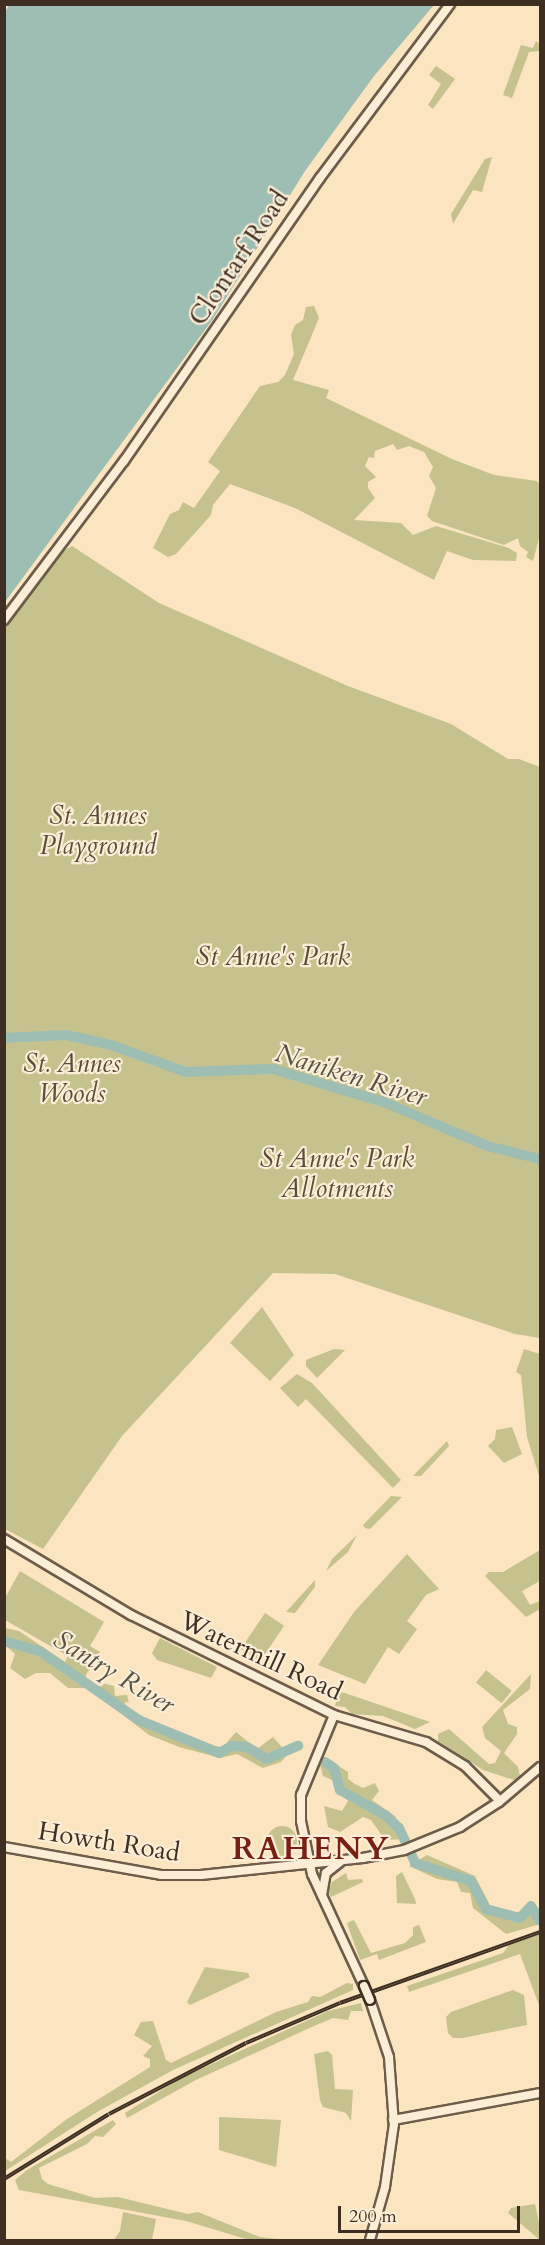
<!DOCTYPE html>
<html>
<head>
<meta charset="utf-8">
<style>
  body { margin:0 }
  #map { position:relative; width:545px; height:2245px; overflow:hidden; background:#fbe4c0; font-family:Cardo,serif }
  div>[style] { position:absolute }
  [style*='--x'] { left:calc(var(--x)*1px); top:calc(var(--y)*1px); width:calc(var(--w)*1px); rotate:calc(var(--a)*1deg) }
  .green>* { inset:0; background:#c5c28e; transform-origin:0 0 }
  .round { border-radius:50% }
  .water>* { inset:0; background:#9fbeb3 }
  .river>* { height:10px; margin:-5px; padding:0 5px; transform-origin:5px; border-radius:5px; background:#9fbeb3 }
  .roads { filter:drop-shadow(2px 0 #6d5c4a) drop-shadow(-2px 0 #6d5c4a) drop-shadow(0 2px #6d5c4a) drop-shadow(0 -2px #6d5c4a) }
  .tertiary>* { height:8px; margin:-4px; padding:0 4px; transform-origin:4px; border-radius:4px; background:#fcedd6 }
  .secondary>* { height:8px; margin:-4px; padding:0 4px; transform-origin:4px; border-radius:4px; background:#fcedd6 }
  .rail>* { height:4px; margin-top:-2px; transform-origin:0; background:repeating-linear-gradient(90deg,#fcedd6 0 4.5px,#3e2f22 0 9px); box-sizing:border-box; border-block:2px solid #3e2f22 }
  .bridges { filter:drop-shadow(2px 0 #3e2f22) drop-shadow(-2px 0 #3e2f22) drop-shadow(0 2px #3e2f22) drop-shadow(0 -2px #3e2f22) }
  .secondary-bridge>* { height:8px; margin:-4px; padding:0 4px; transform-origin:4px; border-radius:4px; background:#fcedd6 }
  span { translate:-50% -50%; white-space:nowrap; text-align:center; line-height:1.15; -webkit-text-stroke:4.5px #fcedd6; paint-order:stroke }
  .street-label { font-size:26px; color:#3e2f22 }
  .park-label { font-size:26px; color:#594c38; font-style:italic }
  .water-label { font-size:27px; color:#565346; font-style:italic }
  .district-label { font-size:32px; color:#7a1f14; font-weight:700; letter-spacing:1.5px }
  .frame { position:absolute; inset:0; border:6px solid #3e2f22; pointer-events:none }
  .scale { position:absolute; left:338px; top:2206px; width:182px; height:27px; box-sizing:border-box; border:3px solid #3e2f22; border-top:0; padding-left:8px; font-size:18px; line-height:21px; white-space:nowrap; color:#3e2f22; -webkit-text-stroke:4px #fcedd6; paint-order:stroke }
</style>
</head>
<body>
<div id="map">
  <div class="green">
    <i style="clip-path:polygon(536px 41px,540px 44px,540px 51px,529px 52px,512px 98px,503px 95px,521px 45px,533px 48px)"></i>
    <i style="clip-path:polygon(436px 66px,455px 79px,433px 109px,428px 105px,441px 84px,429px 75px)"></i>
    <i style="clip-path:polygon(492px 157px,482px 192px,473px 190px,453px 224px,451px 214px,485px 159px)"></i>
    <i style="clip-path:polygon(314px 306px,319px 318px,293px 380px,329px 390px,326px 398px,452px 459px,494px 475px,537px 481px,540px 484px,540px 535px,533px 561px,526px 557px,528px 552px,520px 546px,518px 538px,504px 545px,432px 521px,427px 516px,436px 488px,429px 476px,433px 467px,424px 452px,409px 446px,397px 450px,393px 444px,375px 451px,374px 458px,369px 457px,365px 466px,376px 477px,368px 482px,368px 488px,375px 498px,354px 520px,401px 523px,413px 535px,436px 526px,509px 548px,517px 553px,516px 561px,473px 560px,447px 551px,434px 580px,295px 508px,230px 484px,213px 505px,211px 515px,176px 554px,168px 557px,153px 548px,170px 514px,179px 510px,183px 502px,194px 508px,220px 471px,208px 462px,260px 386px,278px 382px,285px 375px,294px 354px,291px 335px,295px 325px,303px 320px,306px 307px)"></i>
    <i style="clip-path:polygon(72px 546px,159px 603px,348px 686px,451px 724px,508px 759px,519px 759px,540px 767px,540px 1338px,515px 1334px,335px 1274px,273px 1273px,122px 1436px,43px 1549px,5px 1529px,5px 626px,61px 552px)"></i>
    <i style="clip-path:polygon(262px 1307px,294px 1355px,270px 1381px,230px 1343px)"></i>
    <i style="clip-path:polygon(334px 1349px,345px 1350px,317px 1378px,306px 1366px,306px 1360px)"></i>
    <i style="clip-path:polygon(524px 1349px,540px 1354px,540px 1479px,527px 1437px,521px 1375px,516px 1372px)"></i>
    <i style="clip-path:polygon(297px 1374px,312px 1383px,401px 1480px,393px 1488px,306px 1399px,298px 1407px,280px 1388px)"></i>
    <i style="clip-path:polygon(512px 1427px,522px 1454px,504px 1463px,488px 1446px,495px 1439px,496px 1430px)"></i>
    <i style="clip-path:polygon(447px 1441px,449px 1446px,421px 1476px,413px 1476px)"></i>
    <i style="clip-path:polygon(391px 1496px,402px 1497px,370px 1529px,365px 1528px,363px 1525px)"></i>
    <i style="clip-path:polygon(357px 1535px,348px 1552px,326px 1571px,332px 1559px)"></i>
    <i style="clip-path:polygon(540px 1550px,540px 1581px,522px 1591px,530px 1605px,540px 1601px,540px 1609px,526px 1617px,485px 1576px,489px 1572px,503px 1572px)"></i>
    <i style="clip-path:polygon(407px 1554px,439px 1589px,426px 1595px,407px 1621px,417px 1629px,399px 1654px,388px 1647px,365px 1684px,318px 1665px,354px 1612px)"></i>
    <i style="clip-path:polygon(20px 1571px,104px 1622px,90px 1646px,100px 1652px,86px 1675px,85px 1688px,68px 1688px,50px 1673px,36px 1673px,25px 1679px,10px 1668px,15px 1654px,5px 1645px,5px 1628px,19px 1631px,65px 1662px,68px 1656px,5px 1620px,5px 1598px)"></i>
    <i style="clip-path:polygon(315px 1580px,315px 1587px,295px 1613px,286px 1612px)"></i>
    <i style="left:265px;top:1613px;width:23px;height:43px;rotate:34deg"></i>
    <i style="clip-path:polygon(160px 1638px,217px 1667px,211px 1678px,157px 1660px,152px 1653px)"></i>
    <i style="left:486px;top:1670px;width:33px;height:16px;rotate:39deg"></i>
    <i style="clip-path:polygon(531px 1674px,530px 1689px,503px 1710px,508px 1724px,517px 1727px,517px 1734px,504px 1753px,518px 1767px,520px 1776px,514px 1780px,483px 1770px,438px 1741px,438px 1734px,449px 1729px,489px 1764px,495px 1763px,501px 1751px,485px 1738px,482px 1727px)"></i>
    <i style="clip-path:polygon(102px 1683px,114px 1686px,115px 1696px,127px 1695px,129px 1703px,125px 1702px,125px 1707px,165px 1730px,212px 1746px,223px 1747px,236px 1732px,257px 1749px,273px 1737px,288px 1754px,281px 1762px,263px 1768px,237px 1754px,220px 1758px,179px 1747px,149px 1735px,98px 1696px,97px 1689px)"></i>
    <i style="clip-path:polygon(339px 1692px,345px 1693px,430px 1722px,415px 1729px,383px 1716px,352px 1714px,345px 1707px,335px 1706px)"></i>
    <i style="clip-path:polygon(325px 1757px,348px 1772px,348px 1779px,355px 1784px,363px 1788px,375px 1783px,379px 1791px,372px 1800px,395px 1816px,407px 1839px,385px 1840px,371px 1820px,363px 1817px,340px 1832px,328px 1827px,324px 1806px,342px 1811px,348px 1801px,332px 1780px,323px 1776px,320px 1765px)"></i>
    <i class="round" style="left:267px;top:1826px;width:30px;height:30px"></i>
    <i style="clip-path:polygon(427px 1855px,475px 1876px,494px 1913px,513px 1918px,533px 1904px,540px 1909px,540px 1924px,506px 1934px,473px 1908px,470px 1893px,461px 1892px,457px 1882px,437px 1879px,409px 1866px)"></i>
    <i style="clip-path:polygon(402px 1872px,415px 1899px,416px 1904px,397px 1903px,396px 1876px)"></i>
    <i style="clip-path:polygon(346px 1873px,348px 1880px,362px 1879px,363px 1882px,331px 1897px,328px 1891px,332px 1882px)"></i>
    <i style="clip-path:polygon(354px 1920px,371px 1953px,405px 1943px,413px 1935px,413px 1927px,419px 1925px,426px 1942px,379px 1960px,377px 1954px,360px 1960px,347px 1923px)"></i>
    <i style="clip-path:polygon(540px 1934px,540px 2008px,520px 1954px,409px 1992px,407px 1986px,503px 1953px,509px 1945px)"></i>
    <i style="clip-path:polygon(205px 1967px,248px 1973px,250px 1977px,190px 2005px,187px 2002px)"></i>
    <i style="clip-path:polygon(347px 1983px,353px 1984px,353px 1990px,173px 2070px,97px 2112px,5px 2171px,5px 2158px,11px 2162px,67px 2119px,150px 2067px,150px 2059px,143px 2056px,152px 2046px,134px 2035px,141px 2022px,153px 2021px,166px 2060px,171px 2063px,276px 2012px,308px 2002px,312px 1996px,320px 1997px)"></i>
    <i style="clip-path:polygon(513px 1990px,524px 1995px,527px 2025px,463px 2038px,453px 2038px,448px 2033px,446px 2017px,451px 2012px)"></i>
    <i style="clip-path:polygon(361px 2003px,363px 2011px,351px 2011px,348px 2020px,333px 2018px,314px 2026px,196px 2080px,127px 2118px,125px 2113px,181px 2078px,328px 2011px)"></i>
    <i style="clip-path:polygon(328px 2051px,332px 2055px,335px 2089px,353px 2090px,351px 2121px,346px 2113px,323px 2107px,320px 2100px,314px 2054px)"></i>
    <i style="clip-path:polygon(219px 2117px,281px 2120px,276px 2167px,219px 2150px)"></i>
    <i style="clip-path:polygon(113px 2120px,116px 2124px,103px 2137px,95px 2136px,87px 2144px,39px 2168px,42px 2179px,48px 2184px,95px 2198px,118px 2197px,188px 2214px,198px 2212px,260px 2237px,285px 2240px,249px 2240px,186px 2221px,19px 2190px,15px 2180px,27px 2170px)"></i>
    <i style="clip-path:polygon(535px 2204px,540px 2227px,540px 2240px,508px 2213px,511px 2208px)"></i>
    <i style="clip-path:polygon(123px 2212px,156px 2219px,152px 2240px,114px 2240px,120px 2231px)"></i>
  </div>
  <div class="water">
    <i style="clip-path:polygon(9px 5px,434px 5px,374px 76px,305px 171px,213px 319px,5px 602px,4px 14px)"></i>
  </div>
  <div class="river">
    <i style="--x:4;--y:1038;--w:62;--a:-2.8"></i>
    <i style="--x:66;--y:1035;--w:46;--a:12.5"></i>
    <i style="--x:111;--y:1045;--w:80;--a:19.8"></i>
    <i style="--x:186;--y:1072;--w:87;--a:-2"></i>
    <i style="--x:273;--y:1069;--w:116;--a:16.6"></i>
    <i style="--x:384;--y:1102;--w:112;--a:23.1"></i>
    <i style="--x:487;--y:1146;--w:55;--a:13.8"></i>
    <i style="--x:4;--y:1641;--w:37;--a:16"></i>
    <i style="--x:40;--y:1651;--w:121;--a:34.9"></i>
    <i style="--x:139;--y:1720;--w:87;--a:22.4"></i>
    <i style="--x:219;--y:1753;--w:15;--a:-28"></i>
    <i style="--x:232;--y:1746;--w:15;--a:4"></i>
    <i style="--x:247;--y:1747;--w:23;--a:31"></i>
    <i style="--x:267;--y:1759;--w:34;--a:-23"></i>
    <i style="--x:325;--y:1762;--w:11;--a:34"></i>
    <i style="--x:334;--y:1768;--w:23;--a:75"></i>
    <i style="--x:340;--y:1790;--w:51;--a:29.1"></i>
    <i style="--x:385;--y:1815;--w:19;--a:43"></i>
    <i style="--x:399;--y:1828;--w:38;--a:65"></i>
    <i style="--x:415;--y:1863;--w:59;--a:17.8"></i>
    <i style="--x:471;--y:1881;--w:32;--a:62"></i>
    <i style="--x:486;--y:1909;--w:35;--a:15"></i>
    <i style="--x:520;--y:1918;--w:16;--a:-47"></i>
    <i style="--x:531;--y:1906;--w:17;--a:59"></i>
  </div>
  <div class="roads">
    <div class="tertiary">
      <i style="--x:334;--y:1715;--w:96;--a:16.4"></i>
      <i style="--x:426;--y:1742;--w:46;--a:31.6"></i>
      <i style="--x:465;--y:1766;--w:49;--a:45"></i>
      <i style="--x:393;--y:2120;--w:149;--a:-10.4"></i>
    </div>
    <div class="secondary">
      <i style="--x:4;--y:620;--w:199;--a:-53"></i>
      <i style="--x:124;--y:461;--w:344;--a:-55.3"></i>
      <i style="--x:320;--y:178;--w:217;--a:-53.2"></i>
      <i style="--x:4;--y:1539;--w:148;--a:30.9"></i>
      <i style="--x:131;--y:1615;--w:226;--a:26.2"></i>
      <i style="--x:334;--y:1715;--w:87;--a:112.4"></i>
      <i style="--x:301;--y:1795;--w:26;--a:90"></i>
      <i style="--x:301;--y:1821;--w:54;--a:78.3"></i>
      <i style="--x:312;--y:1874;--w:123;--a:65.1"></i>
      <i style="--x:4;--y:1847;--w:159;--a:10.1"></i>
      <i style="--x:161;--y:1875;--w:40;--a:0"></i>
      <i style="--x:201;--y:1875;--w:163;--a:-6"></i>
      <i style="--x:363;--y:1858;--w:42;--a:-11"></i>
      <i style="--x:404;--y:1850;--w:61;--a:-22.3"></i>
      <i style="--x:460;--y:1827;--w:46;--a:-32.7"></i>
      <i style="--x:499;--y:1802;--w:54;--a:-40.5"></i>
      <i style="--x:322;--y:1895;--w:22;--a:-80"></i>
      <i style="--x:326;--y:1873;--w:18;--a:-38"></i>
      <i style="--x:370;--y:2240;--w:55;--a:-74.2"></i>
      <i style="--x:385;--y:2187;--w:64;--a:-81.9"></i>
      <i style="--x:394;--y:2124;--w:67;--a:-94.3"></i>
      <i style="--x:389;--y:2057;--w:60;--a:-108.4"></i>
    </div>
  </div>
  <div class="rail">
    <i style="--x:4;--y:2179;--w:123;--a:-31.8"></i>
    <i style="--x:109;--y:2114;--w:154;--a:-27.4"></i>
    <i style="--x:246;--y:2043;--w:102;--a:-23.1"></i>
    <i style="--x:340;--y:2003;--w:212;--a:-19.5"></i>
  </div>
  <div class="bridges">
    <div class="secondary-bridge">
      <i style="--x:364;--y:1986;--w:15;--a:67"></i>
    </div>
  </div>
  <div class="street-label">
    <span style="left:239px;top:258px;rotate:-56deg">Clontarf Road</span>
    <span style="left:261px;top:1656px;rotate:25deg">Watermill Road</span>
    <span style="left:109px;top:1842px;rotate:9deg">Howth Road</span>
  </div>
  <div class="park-label">
    <span style="left:98px;top:831px">St. Annes<br>Playground</span>
    <span style="left:273px;top:957px">St Anne's Park</span>
    <span style="left:72px;top:1079px">St. Annes<br>Woods</span>
    <span style="left:337px;top:1174px">St Anne's Park<br>Allotments</span>
  </div>
  <div class="water-label">
    <span style="left:351px;top:1075px;rotate:17deg">Naniken River</span>
    <span style="left:114px;top:1672px;rotate:31deg">Santry River</span>
  </div>
  <div class="district-label">
    <span style="left:311px;top:1849px">RAHENY</span>
  </div>
  <div class="frame"></div>
  <div class="scale">200 m</div>
</div>
</body>
</html>
